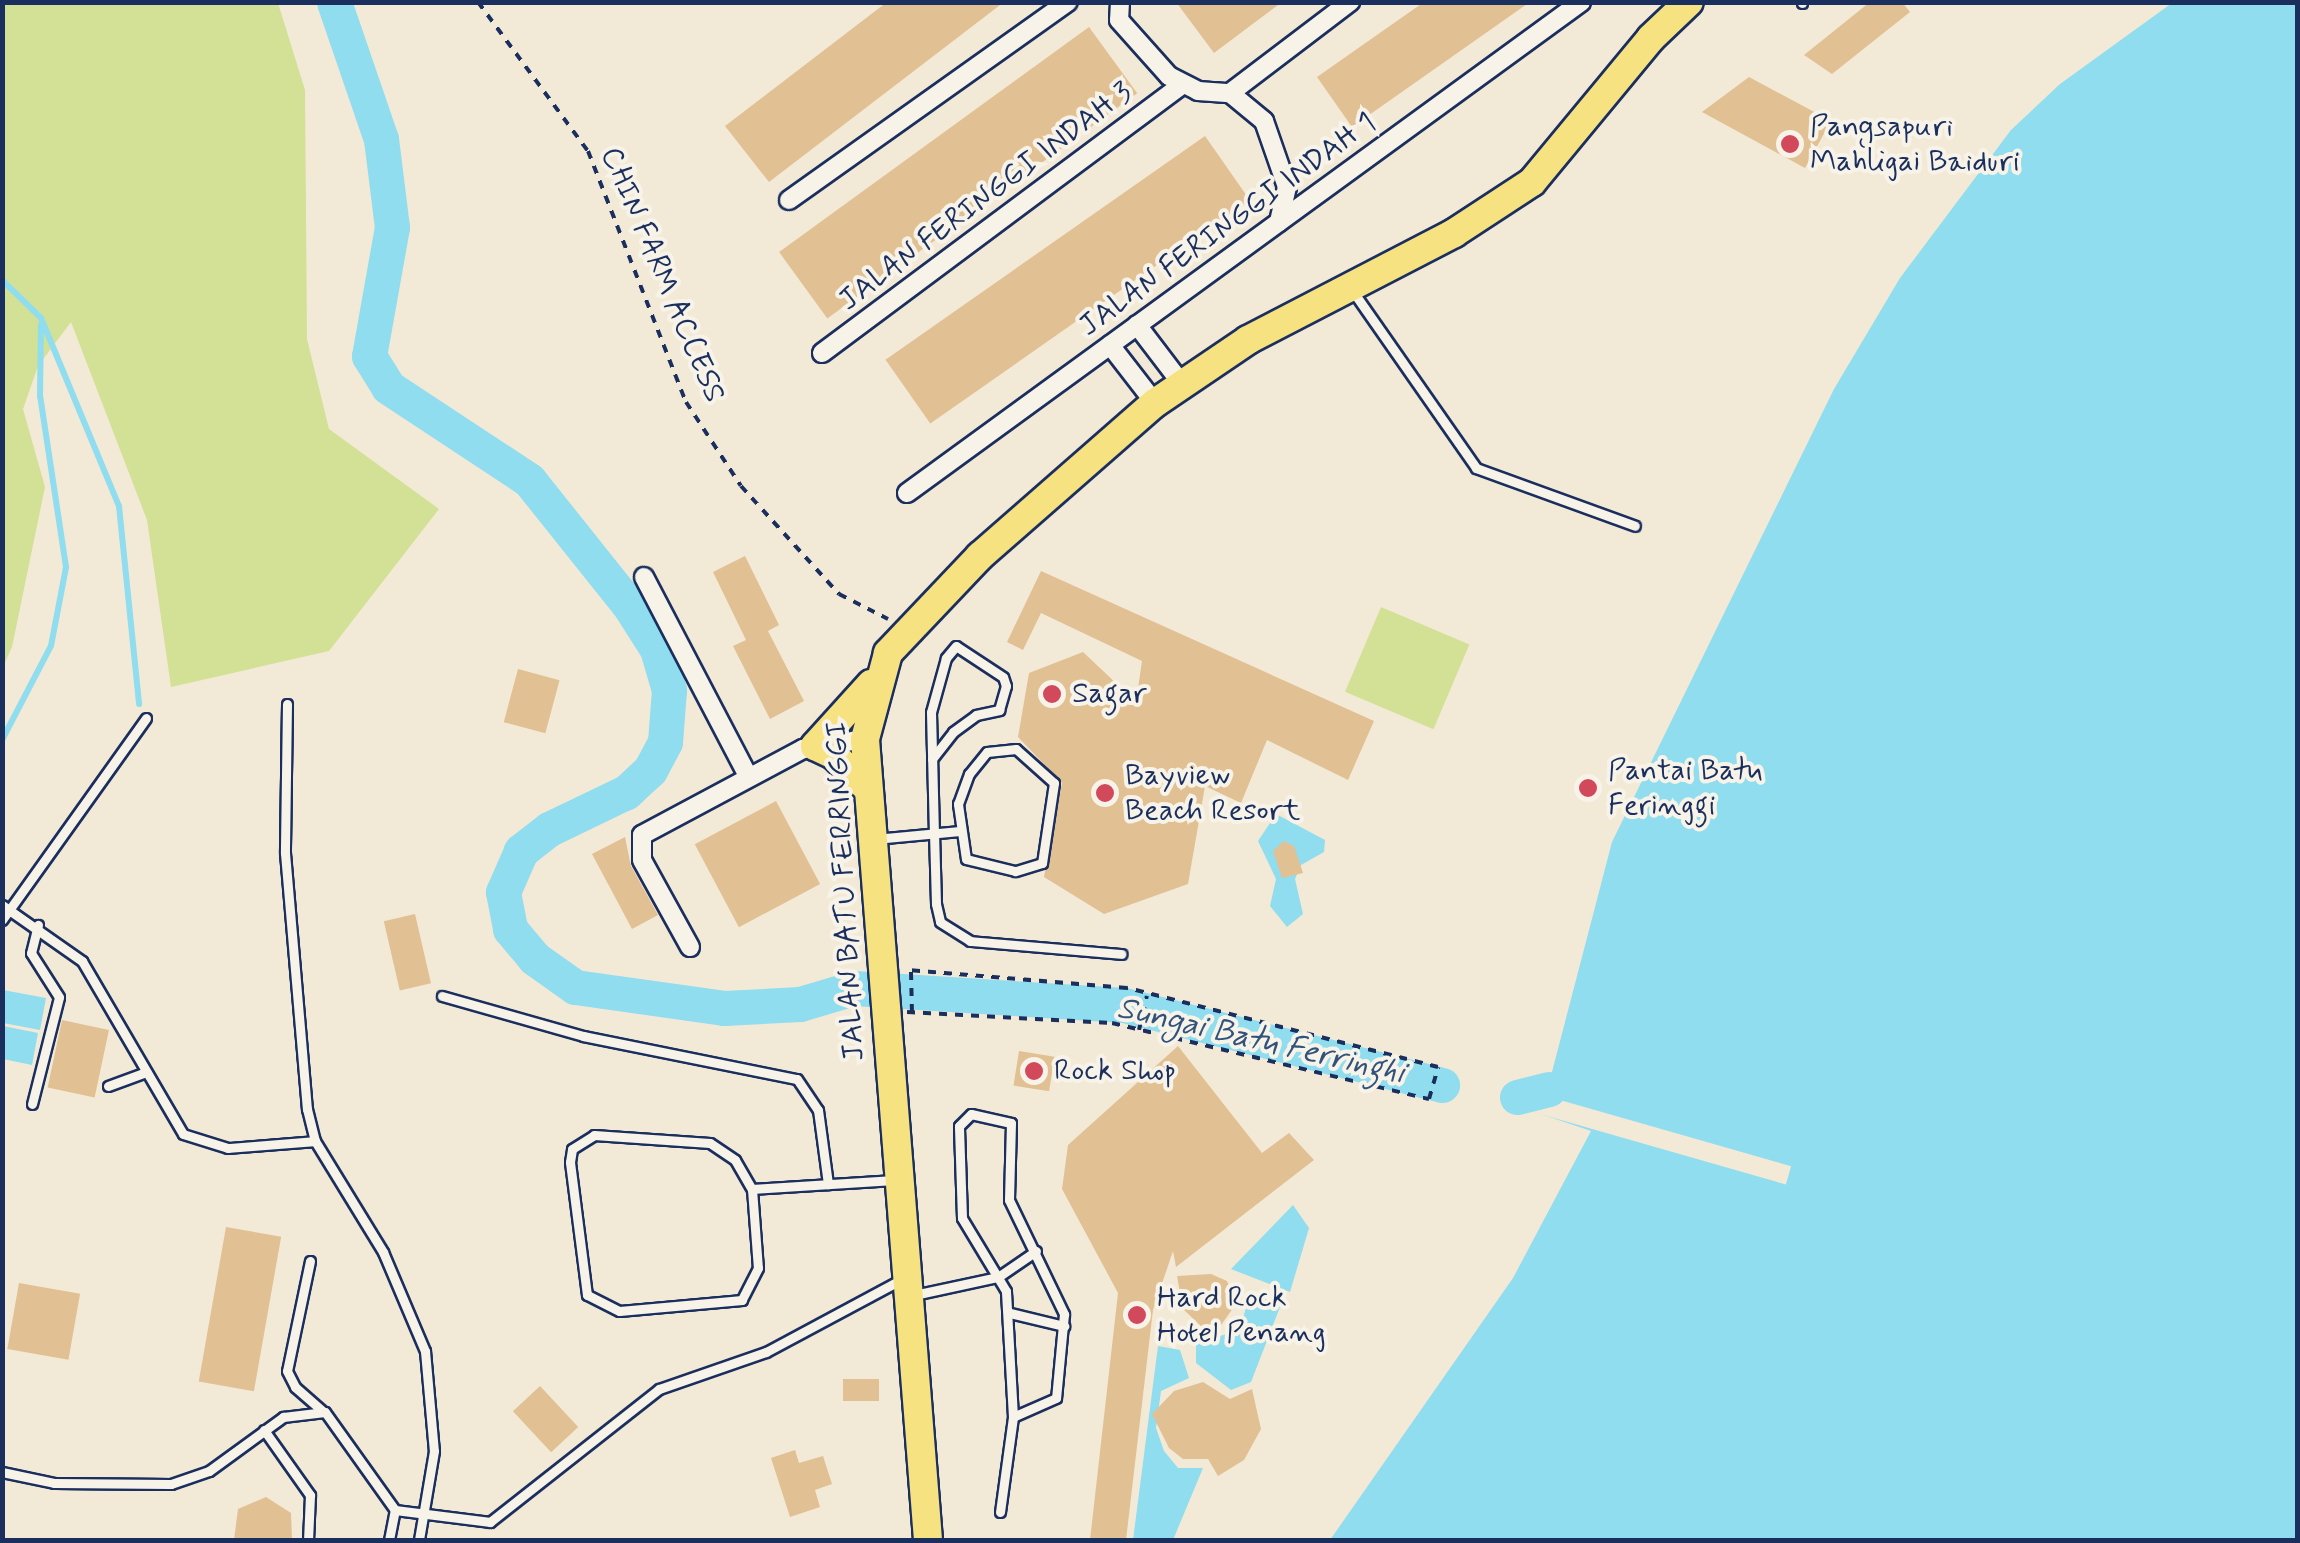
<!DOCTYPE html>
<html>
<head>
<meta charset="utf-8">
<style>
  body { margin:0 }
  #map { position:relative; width:2300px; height:1543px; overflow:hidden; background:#f3e9d7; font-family:Mynerve,sans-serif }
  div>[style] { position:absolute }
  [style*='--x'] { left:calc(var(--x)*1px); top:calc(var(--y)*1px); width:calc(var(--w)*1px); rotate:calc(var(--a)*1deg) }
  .green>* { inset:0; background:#d2e195; transform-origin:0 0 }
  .water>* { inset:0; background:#8fddee }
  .pier>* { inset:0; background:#f3e9d7; transform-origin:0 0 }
  .stream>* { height:6px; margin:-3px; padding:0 3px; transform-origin:3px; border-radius:3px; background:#8fddee }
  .river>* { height:35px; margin:-17.5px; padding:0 17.5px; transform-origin:17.5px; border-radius:17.5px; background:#8fddee }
  .building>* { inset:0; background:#e1c093; transform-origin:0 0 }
  .path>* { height:4px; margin-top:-2px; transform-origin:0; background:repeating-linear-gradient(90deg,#1b2f5e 0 8px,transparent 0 16px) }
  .roads { filter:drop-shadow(2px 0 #1b2f5e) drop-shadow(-2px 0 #1b2f5e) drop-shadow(0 2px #1b2f5e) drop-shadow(0 -2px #1b2f5e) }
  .service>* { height:9px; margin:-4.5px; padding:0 4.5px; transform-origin:4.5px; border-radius:4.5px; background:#f7f3e8 }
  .minor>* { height:18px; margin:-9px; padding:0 9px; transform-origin:9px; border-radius:9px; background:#f7f3e8 }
  .primary>* { height:28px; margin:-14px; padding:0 14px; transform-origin:14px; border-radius:14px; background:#f7e281 }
  .dots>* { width:28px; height:28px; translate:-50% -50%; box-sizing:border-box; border:5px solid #f7f3e8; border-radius:50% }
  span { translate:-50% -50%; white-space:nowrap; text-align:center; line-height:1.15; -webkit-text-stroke:8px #f7f3e8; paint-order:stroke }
  .poi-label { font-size:30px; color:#1b2f5e }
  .left { translate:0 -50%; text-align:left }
  .street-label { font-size:30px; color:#1b2f5e }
  .water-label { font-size:32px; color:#32527b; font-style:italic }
  .frame { position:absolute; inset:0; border:5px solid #1b2f5e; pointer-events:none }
</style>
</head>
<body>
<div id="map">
  <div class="green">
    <i style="clip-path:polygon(3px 2px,278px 3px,305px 90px,307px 339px,329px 429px,439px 509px,329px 651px,171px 687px,147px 520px,71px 322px,38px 366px,23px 409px,45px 487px,12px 647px,3px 667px)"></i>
    <i style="left:1381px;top:607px;width:96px;height:92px;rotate:23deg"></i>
  </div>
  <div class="water">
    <i style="clip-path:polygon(2172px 3px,2297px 3px,2297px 1540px,1330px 1540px,1513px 1278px,1591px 1131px,1541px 1114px,1612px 842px,1834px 389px,1900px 278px,2011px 130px,2060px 84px)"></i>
    <i style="clip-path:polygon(1276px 814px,1325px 840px,1324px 852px,1301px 865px,1295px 879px,1303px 914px,1287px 927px,1270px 906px,1276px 879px,1258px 841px)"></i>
    <i style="clip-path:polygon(3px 990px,46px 998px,40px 1030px,3px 1023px)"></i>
    <i style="clip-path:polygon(3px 1026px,38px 1033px,32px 1065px,3px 1059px)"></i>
    <i style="clip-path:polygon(1293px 1205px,1309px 1228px,1290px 1292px,1231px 1269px)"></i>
    <i style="clip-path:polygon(1259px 1295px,1280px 1307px,1251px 1382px,1231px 1390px,1196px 1363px,1196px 1340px,1224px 1335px,1243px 1319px,1248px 1299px)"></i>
    <i style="clip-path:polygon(1158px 1346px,1180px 1350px,1189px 1378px,1161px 1391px,1156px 1428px,1164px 1451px,1178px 1468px,1203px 1468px,1173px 1540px,1133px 1540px)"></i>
  </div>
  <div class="pier">
    <i style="left:1546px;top:1096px;width:255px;height:19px;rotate:16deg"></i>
  </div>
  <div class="stream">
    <i style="--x:2;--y:280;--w:54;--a:44.3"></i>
    <i style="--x:41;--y:318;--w:204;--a:67.5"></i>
    <i style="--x:119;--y:506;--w:199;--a:84.2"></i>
    <i style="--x:2;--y:740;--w:106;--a:-62.5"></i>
    <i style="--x:51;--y:646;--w:80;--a:-79.2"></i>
    <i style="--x:66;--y:567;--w:173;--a:-98.6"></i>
    <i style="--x:40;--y:396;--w:71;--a:-89.2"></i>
  </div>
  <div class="river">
    <i style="--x:334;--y:2;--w:145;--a:71.1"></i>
    <i style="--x:381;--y:139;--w:89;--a:82.9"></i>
    <i style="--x:392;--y:227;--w:131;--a:100.1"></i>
    <i style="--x:369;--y:356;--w:36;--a:58"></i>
    <i style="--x:388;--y:387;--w:169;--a:33.4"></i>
    <i style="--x:529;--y:480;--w:164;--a:51.4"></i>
    <i style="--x:631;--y:608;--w:49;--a:57.6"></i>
    <i style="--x:657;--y:649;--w:43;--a:73.7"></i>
    <i style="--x:669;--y:690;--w:52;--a:94.4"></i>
    <i style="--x:665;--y:742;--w:32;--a:118"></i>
    <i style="--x:650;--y:770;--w:33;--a:137"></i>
    <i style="--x:626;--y:792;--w:85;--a:154.3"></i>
    <i style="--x:549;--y:829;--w:36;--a:142"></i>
    <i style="--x:521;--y:851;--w:45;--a:113.7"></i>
    <i style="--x:503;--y:892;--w:38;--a:79"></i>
    <i style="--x:510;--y:929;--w:38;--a:50"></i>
    <i style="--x:534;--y:958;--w:50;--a:35.3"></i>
    <i style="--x:575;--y:987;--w:150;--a:8"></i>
    <i style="--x:724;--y:1008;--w:76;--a:-3"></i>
    <i style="--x:800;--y:1004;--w:56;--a:-16.5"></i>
    <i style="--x:854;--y:988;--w:271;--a:3.6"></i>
    <i style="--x:1124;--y:1005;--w:328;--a:14.1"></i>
    <i style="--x:1517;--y:1097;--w:33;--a:-14"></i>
  </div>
  <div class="building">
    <i style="clip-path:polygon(887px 2px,1004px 2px,769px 182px,725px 126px)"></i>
    <i style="clip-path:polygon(1176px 2px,1282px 2px,1214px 53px)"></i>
    <i style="clip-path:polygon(1424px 2px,1530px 2px,1352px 127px,1317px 77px)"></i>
    <i style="clip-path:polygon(1870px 2px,1902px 2px,1910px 12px,1832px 74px,1804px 55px)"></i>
    <i style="left:1089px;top:27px;width:82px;height:383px;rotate:54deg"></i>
    <i style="clip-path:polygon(1749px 77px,1831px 121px,1805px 168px,1702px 112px)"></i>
    <i style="left:1205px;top:136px;width:78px;height:390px;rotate:55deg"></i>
    <i style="clip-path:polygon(745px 556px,779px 625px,768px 631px,804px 701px,770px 719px,733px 646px,746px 640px,713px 572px)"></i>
    <i style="clip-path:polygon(1041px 571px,1374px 721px,1348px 780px,1267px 740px,1241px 803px,1205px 786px,1188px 884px,1104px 914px,1044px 877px,1062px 783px,1018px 737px,1029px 673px,1083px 652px,1136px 702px,1142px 661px,1041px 613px,1023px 650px,1007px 642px)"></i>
    <i style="left:518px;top:669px;width:43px;height:55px;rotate:15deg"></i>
    <i style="left:776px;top:801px;width:94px;height:92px;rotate:62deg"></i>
    <i style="clip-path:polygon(625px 837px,631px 866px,658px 915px,632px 929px,592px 854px)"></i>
    <i style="clip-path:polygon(1284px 841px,1294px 846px,1303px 873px,1282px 878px,1273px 851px)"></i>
    <i style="left:415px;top:914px;width:71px;height:32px;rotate:77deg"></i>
    <i style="left:62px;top:1020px;width:48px;height:69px;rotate:12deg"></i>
    <i style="clip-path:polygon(1178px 1046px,1262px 1153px,1289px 1133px,1314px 1160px,1176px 1267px,1173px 1251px,1153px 1310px,1126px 1540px,1090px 1540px,1118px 1293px,1062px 1189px,1068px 1145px)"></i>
    <i style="left:1019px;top:1051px;width:36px;height:35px;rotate:9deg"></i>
    <i style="left:226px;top:1227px;width:56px;height:157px;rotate:10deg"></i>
    <i style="clip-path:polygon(1211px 1274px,1227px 1281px,1236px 1304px,1221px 1325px,1202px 1327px,1183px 1309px,1177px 1276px)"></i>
    <i style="left:19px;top:1283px;width:62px;height:67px;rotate:10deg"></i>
    <i style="left:843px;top:1379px;width:36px;height:22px"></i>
    <i style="clip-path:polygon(1203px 1382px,1230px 1399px,1252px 1389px,1261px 1429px,1244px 1460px,1218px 1476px,1208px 1459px,1183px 1459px,1169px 1448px,1152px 1414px,1174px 1391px)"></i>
    <i style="left:540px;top:1386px;width:56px;height:37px;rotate:47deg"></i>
    <i style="clip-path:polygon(795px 1450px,799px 1463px,823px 1456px,832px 1484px,815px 1490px,820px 1507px,790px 1517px,771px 1458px)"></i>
    <i style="clip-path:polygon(266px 1497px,291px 1513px,292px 1540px,234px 1540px,238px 1509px)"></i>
  </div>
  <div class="path">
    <i style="--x:478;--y:2;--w:185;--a:53.6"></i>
    <i style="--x:588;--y:151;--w:269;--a:68.7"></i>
    <i style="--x:686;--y:402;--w:100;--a:56.8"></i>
    <i style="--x:741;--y:486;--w:146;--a:47.8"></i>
    <i style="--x:839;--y:594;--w:55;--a:27"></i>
    <i style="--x:911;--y:972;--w:40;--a:88.6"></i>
    <i style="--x:907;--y:1012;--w:205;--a:3.1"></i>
    <i style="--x:1112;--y:1023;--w:326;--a:13.5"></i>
    <i style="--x:1429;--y:1099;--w:33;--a:-74"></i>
    <i style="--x:1438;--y:1067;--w:321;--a:-165.7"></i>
    <i style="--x:1127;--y:988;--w:220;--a:-175.3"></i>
    <i style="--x:1139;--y:1030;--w:35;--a:-77"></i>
  </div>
  <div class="roads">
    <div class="service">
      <i style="--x:1802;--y:2;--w:1;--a:90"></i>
      <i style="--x:1352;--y:290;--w:217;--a:55.1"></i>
      <i style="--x:1476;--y:468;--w:169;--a:20"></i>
      <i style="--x:287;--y:704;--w:149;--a:90.8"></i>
      <i style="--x:285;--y:853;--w:257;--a:85.1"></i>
      <i style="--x:307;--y:1109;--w:33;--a:76"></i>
      <i style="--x:315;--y:1141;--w:130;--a:58.5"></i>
      <i style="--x:383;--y:1252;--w:108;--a:67"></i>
      <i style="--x:425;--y:1351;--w:100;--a:84.9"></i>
      <i style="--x:434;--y:1451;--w:90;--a:99.6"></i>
      <i style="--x:1016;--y:749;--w:51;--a:41.8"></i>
      <i style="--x:1054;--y:783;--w:81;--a:98.5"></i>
      <i style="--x:1042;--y:863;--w:28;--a:163"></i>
      <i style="--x:1015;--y:871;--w:50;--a:-166.2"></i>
      <i style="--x:966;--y:859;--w:56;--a:-98.3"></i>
      <i style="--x:958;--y:804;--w:32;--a:-70"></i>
      <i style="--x:969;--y:774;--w:28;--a:-51"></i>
      <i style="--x:987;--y:752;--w:29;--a:-6"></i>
      <i style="--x:932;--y:759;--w:34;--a:-52"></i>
      <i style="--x:953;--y:732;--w:29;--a:-36"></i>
      <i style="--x:976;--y:715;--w:24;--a:-12"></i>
      <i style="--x:999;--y:710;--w:25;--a:-74"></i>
      <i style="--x:1006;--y:686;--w:9;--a:-108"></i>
      <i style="--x:1003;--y:677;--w:56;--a:-146.6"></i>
      <i style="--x:956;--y:646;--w:16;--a:130"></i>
      <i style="--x:946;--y:658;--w:56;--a:105.5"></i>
      <i style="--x:931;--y:712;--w:120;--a:88.6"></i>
      <i style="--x:934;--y:832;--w:72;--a:88.4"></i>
      <i style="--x:936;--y:904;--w:18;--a:77"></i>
      <i style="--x:940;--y:922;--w:36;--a:32"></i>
      <i style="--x:970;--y:941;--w:152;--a:4.9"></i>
      <i style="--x:874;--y:839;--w:87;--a:-5.3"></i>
      <i style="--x:2;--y:905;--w:98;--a:35"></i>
      <i style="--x:82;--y:961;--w:200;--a:59.7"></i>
      <i style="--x:183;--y:1134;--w:47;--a:17.3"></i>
      <i style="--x:228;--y:1148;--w:87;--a:-4.6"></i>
      <i style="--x:2;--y:920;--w:248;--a:-54.5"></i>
      <i style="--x:442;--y:996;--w:147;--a:15.8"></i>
      <i style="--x:583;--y:1036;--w:218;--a:11.4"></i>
      <i style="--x:797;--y:1079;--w:37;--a:56"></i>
      <i style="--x:818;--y:1110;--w:75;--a:82.3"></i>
      <i style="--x:108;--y:1086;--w:37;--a:-20"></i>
      <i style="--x:32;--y:1104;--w:110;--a:-75.8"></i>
      <i style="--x:59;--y:997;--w:52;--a:-122.5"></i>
      <i style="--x:31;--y:953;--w:29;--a:-76"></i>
      <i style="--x:971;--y:1114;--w:41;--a:12.7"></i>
      <i style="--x:1011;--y:1123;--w:77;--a:91.5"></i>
      <i style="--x:1009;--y:1200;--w:127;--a:64.2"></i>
      <i style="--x:1064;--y:1314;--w:84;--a:95.4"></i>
      <i style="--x:1056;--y:1398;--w:47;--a:156.2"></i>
      <i style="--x:1013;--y:1417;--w:126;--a:-93.2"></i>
      <i style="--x:1006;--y:1291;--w:85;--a:-121.1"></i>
      <i style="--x:962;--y:1218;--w:92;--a:-91.9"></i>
      <i style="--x:959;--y:1126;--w:17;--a:-45"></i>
      <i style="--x:594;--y:1135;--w:116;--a:3.9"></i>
      <i style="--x:710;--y:1143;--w:30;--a:34"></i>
      <i style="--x:735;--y:1160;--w:34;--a:60"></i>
      <i style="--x:752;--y:1189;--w:79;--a:85.7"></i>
      <i style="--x:758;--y:1268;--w:36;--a:117"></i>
      <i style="--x:742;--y:1300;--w:123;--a:174.9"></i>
      <i style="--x:619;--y:1311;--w:36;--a:-153"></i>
      <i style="--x:587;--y:1295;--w:134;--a:-97.3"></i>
      <i style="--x:570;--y:1162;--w:13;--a:-81"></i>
      <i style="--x:572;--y:1149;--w:26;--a:-32"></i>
      <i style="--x:752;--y:1189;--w:142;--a:-3.6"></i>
      <i style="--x:310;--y:1261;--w:112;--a:101.8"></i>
      <i style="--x:287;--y:1371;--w:18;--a:63"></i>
      <i style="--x:295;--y:1387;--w:37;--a:41"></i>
      <i style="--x:914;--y:1295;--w:86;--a:-12.1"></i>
      <i style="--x:998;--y:1277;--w:46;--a:-34.4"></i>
      <i style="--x:1010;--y:1313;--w:56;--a:13.5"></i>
      <i style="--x:264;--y:1430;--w:80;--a:54.7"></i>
      <i style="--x:310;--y:1495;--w:45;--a:92.5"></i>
      <i style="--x:2;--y:1472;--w:53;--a:11.9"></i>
      <i style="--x:54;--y:1483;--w:117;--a:0.5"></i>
      <i style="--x:171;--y:1484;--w:40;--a:-18.9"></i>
      <i style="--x:209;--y:1471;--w:92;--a:-36.1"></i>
      <i style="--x:283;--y:1417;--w:42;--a:-6.8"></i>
      <i style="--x:325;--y:1412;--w:120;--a:54.5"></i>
      <i style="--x:395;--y:1510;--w:96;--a:7.2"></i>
      <i style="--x:490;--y:1522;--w:215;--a:-38.2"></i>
      <i style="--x:659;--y:1389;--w:113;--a:-19.1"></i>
      <i style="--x:766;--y:1352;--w:157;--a:-28.2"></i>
      <i style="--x:1000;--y:1512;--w:96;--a:-82.2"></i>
      <i style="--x:389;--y:1540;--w:31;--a:-79"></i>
    </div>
    <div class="minor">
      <i style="--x:1120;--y:2;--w:18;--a:93"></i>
      <i style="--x:1119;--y:20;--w:75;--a:48.2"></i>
      <i style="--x:1169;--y:76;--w:33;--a:27"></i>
      <i style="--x:1198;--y:91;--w:32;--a:4"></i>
      <i style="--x:1230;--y:93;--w:44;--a:39.5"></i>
      <i style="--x:1264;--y:121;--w:70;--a:70.8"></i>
      <i style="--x:1287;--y:187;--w:36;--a:103"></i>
      <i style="--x:1230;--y:93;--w:151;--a:-37.2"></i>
      <i style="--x:789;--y:200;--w:342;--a:-35.4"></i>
      <i style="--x:1137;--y:325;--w:74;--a:52.7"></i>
      <i style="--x:1110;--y:345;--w:73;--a:52.2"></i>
      <i style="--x:822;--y:353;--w:449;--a:-36.7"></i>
      <i style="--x:907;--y:493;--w:834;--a:-36.07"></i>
      <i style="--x:644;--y:577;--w:225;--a:62.4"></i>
      <i style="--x:690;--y:947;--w:99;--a:-118.9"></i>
      <i style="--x:642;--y:860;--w:25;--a:-90"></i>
      <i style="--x:642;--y:835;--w:183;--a:-28.1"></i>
      <i style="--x:803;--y:749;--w:63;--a:-9.2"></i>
    </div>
    <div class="primary">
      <i style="--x:868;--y:789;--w:48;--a:-135"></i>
      <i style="--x:834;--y:755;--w:21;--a:-155"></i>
      <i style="--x:815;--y:746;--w:84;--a:-47.9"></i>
      <i style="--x:928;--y:1540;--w:803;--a:-94.5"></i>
      <i style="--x:865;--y:739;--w:89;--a:-75"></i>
      <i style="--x:888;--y:653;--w:134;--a:-46.5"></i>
      <i style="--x:980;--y:556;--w:232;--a:-41.2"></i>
      <i style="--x:1155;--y:403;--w:112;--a:-34.1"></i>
      <i style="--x:1248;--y:340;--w:232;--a:-27.4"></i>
      <i style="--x:1454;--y:233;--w:93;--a:-33.2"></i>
      <i style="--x:1532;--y:182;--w:187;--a:-50.4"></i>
      <i style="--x:1651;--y:38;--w:52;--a:-43.5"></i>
    </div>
  </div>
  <div class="dots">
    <i style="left:1790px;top:144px;background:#d1495b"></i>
    <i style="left:1052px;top:694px;background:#d1495b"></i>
    <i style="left:1588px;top:788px;background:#d1495b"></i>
    <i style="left:1105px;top:793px;background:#d1495b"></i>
    <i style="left:1034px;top:1071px;background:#d1495b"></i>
    <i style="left:1137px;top:1315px;background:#d1495b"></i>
  </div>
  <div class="poi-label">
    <span class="left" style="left:1810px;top:144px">Pangsapuri<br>Mahligai Baiduri</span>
    <span class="left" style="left:1072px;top:694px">Sagar</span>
    <span class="left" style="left:1608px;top:788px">Pantai Batu<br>Feringgi</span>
    <span class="left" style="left:1125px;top:793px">Bayview<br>Beach Resort</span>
    <span class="left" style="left:1054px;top:1071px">Rock Shop</span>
    <span class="left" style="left:1157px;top:1315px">Hard Rock<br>Hotel Penang</span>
  </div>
  <div class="street-label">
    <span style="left:986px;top:197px;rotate:-37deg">JALAN FERINGGI INDAH 3</span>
    <span style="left:1228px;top:225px;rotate:-36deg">JALAN FERINGGI INDAH 1</span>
    <span style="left:662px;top:275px;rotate:67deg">CHIN FARM ACCESS</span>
    <span style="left:846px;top:891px;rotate:-93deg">JALAN BATU FERRINGGI</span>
  </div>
  <div class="water-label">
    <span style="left:1261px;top:1041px;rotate:13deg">Sungai Batu Ferringhi</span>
  </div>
  <div class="frame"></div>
</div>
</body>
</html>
